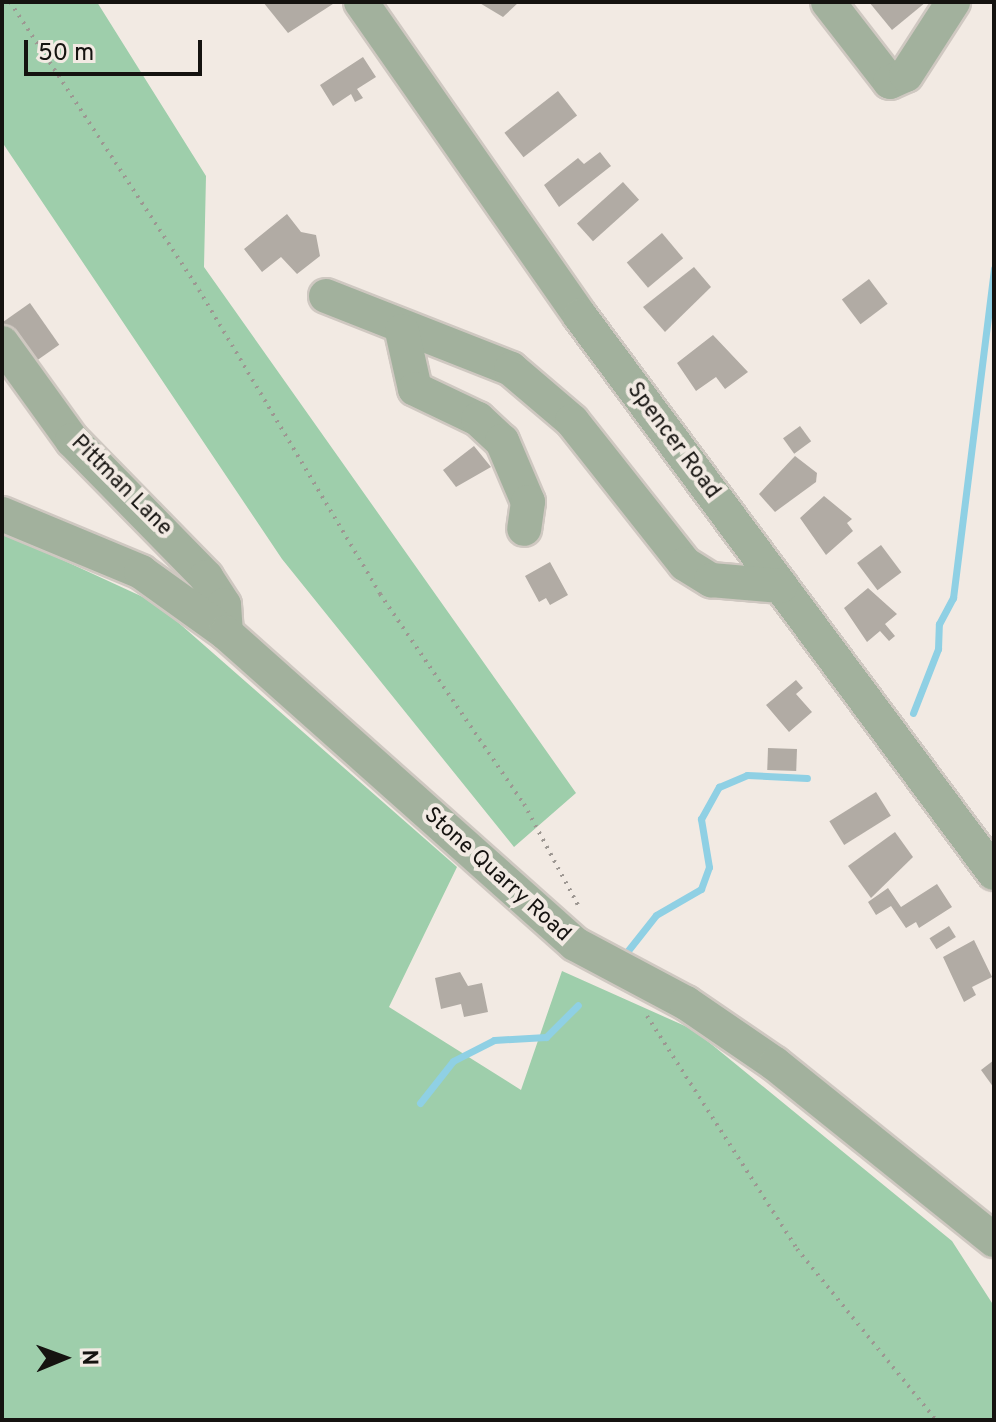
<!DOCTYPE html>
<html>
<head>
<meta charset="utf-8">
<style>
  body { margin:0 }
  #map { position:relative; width:996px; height:1422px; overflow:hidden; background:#f2eae3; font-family:Overpass,sans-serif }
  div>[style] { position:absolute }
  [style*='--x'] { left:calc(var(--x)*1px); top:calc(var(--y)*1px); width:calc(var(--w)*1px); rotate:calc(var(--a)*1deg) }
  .green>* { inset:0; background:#9eceab }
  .stream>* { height:7px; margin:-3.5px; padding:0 3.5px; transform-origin:3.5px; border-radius:3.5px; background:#8fd0e4 }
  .building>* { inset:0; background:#b1aba4; transform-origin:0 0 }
  .path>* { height:4px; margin-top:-2px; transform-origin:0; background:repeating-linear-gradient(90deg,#9d9792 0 2px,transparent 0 8px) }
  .roads { filter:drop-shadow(2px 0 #cfc8c1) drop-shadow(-2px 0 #cfc8c1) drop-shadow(0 2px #cfc8c1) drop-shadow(0 -2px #cfc8c1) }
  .minor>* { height:34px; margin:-17px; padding:0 17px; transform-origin:17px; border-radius:17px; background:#a2b19d }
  span { translate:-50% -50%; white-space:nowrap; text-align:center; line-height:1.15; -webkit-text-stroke:8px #f2eae3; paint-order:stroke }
  .street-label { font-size:22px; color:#151310 }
  .frame { position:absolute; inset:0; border:4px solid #151310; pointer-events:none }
  .north { position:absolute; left:24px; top:1318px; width:80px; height:80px; -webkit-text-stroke:6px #f2eae3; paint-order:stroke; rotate:89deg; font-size:22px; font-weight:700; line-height:32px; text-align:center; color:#151310 }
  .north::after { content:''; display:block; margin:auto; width:28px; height:36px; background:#151310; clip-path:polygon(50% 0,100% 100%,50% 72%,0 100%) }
  .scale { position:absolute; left:24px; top:40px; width:178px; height:36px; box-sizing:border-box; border:4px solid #151310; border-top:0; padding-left:10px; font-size:24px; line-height:28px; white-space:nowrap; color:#151310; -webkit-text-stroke:6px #f2eae3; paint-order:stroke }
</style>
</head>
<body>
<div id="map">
  <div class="green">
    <i style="clip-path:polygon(2px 2px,97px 2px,206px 176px,204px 267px,576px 793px,514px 847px,282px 559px,2px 142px)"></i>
    <i style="clip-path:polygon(2px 532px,156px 603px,457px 867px,389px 1007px,521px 1090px,562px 971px,694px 1030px,952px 1241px,994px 1306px,994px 1420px,2px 1420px)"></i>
  </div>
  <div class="stream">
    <i style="--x:913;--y:713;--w:69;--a:-68.7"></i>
    <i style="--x:938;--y:649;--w:25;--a:-88"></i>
    <i style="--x:939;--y:624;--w:30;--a:-62"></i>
    <i style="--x:953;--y:598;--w:332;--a:-82.9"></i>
    <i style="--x:626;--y:953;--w:48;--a:-51.7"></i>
    <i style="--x:656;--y:915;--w:52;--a:-30"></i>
    <i style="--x:701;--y:889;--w:23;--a:-70"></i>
    <i style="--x:709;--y:867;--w:49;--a:-99.5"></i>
    <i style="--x:701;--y:819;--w:37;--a:-61"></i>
    <i style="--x:719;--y:787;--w:30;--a:-23"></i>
    <i style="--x:747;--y:775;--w:60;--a:2.9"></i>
    <i style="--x:420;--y:1103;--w:53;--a:-51.8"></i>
    <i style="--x:453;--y:1061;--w:46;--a:-27.1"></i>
    <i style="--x:494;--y:1040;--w:52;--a:-3.3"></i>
    <i style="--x:546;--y:1037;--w:45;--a:-45"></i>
  </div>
  <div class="building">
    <i style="clip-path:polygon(263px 2px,336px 2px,288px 33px)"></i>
    <i style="clip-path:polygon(478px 2px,519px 2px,503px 17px)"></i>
    <i style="clip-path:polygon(869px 2px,926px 2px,892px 30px)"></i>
    <i style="clip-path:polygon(363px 57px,376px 77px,357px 89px,363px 98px,355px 102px,351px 94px,333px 106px,320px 85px)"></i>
    <i style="left:558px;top:91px;width:31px;height:68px;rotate:52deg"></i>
    <i style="clip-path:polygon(600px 152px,611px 166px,559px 207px,544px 185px,578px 158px,584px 164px)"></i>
    <i style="left:623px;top:182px;width:24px;height:62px;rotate:48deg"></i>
    <i style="clip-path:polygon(287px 214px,301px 232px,316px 235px,320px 256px,297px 274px,281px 257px,262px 272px,244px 249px)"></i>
    <i style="left:662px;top:233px;width:33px;height:46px;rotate:50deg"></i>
    <i style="clip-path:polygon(694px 267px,711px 287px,665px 332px,643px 307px)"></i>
    <i style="left:869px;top:279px;width:31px;height:34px;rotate:53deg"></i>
    <i style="left:30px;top:303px;width:51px;height:33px;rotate:55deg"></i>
    <i style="clip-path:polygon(713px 335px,748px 372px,725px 389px,716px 377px,696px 391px,677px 363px)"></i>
    <i style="left:800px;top:426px;width:19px;height:21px;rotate:54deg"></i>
    <i style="clip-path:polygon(474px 446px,491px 467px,456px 487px,443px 470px)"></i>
    <i style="clip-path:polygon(795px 456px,817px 473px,816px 482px,775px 512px,759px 494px)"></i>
    <i style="clip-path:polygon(824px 496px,852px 519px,847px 523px,853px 531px,826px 555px,800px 518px)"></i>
    <i style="left:881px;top:545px;width:34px;height:30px;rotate:53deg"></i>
    <i style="clip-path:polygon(550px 562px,568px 595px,550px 605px,546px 598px,539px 602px,525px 576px)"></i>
    <i style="clip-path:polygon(868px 588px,897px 614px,885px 624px,895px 636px,889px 641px,880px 631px,867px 642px,844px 608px)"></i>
    <i style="clip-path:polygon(796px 680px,803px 688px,796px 694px,812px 712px,789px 732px,766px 705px)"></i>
    <i style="left:768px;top:748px;width:29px;height:22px;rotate:2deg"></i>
    <i style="left:876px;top:792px;width:28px;height:55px;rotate:58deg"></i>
    <i style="clip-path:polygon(895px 832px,913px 857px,871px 898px,848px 866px)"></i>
    <i style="clip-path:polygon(937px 884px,952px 907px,919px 928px,916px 922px,906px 928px,891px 906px,876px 915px,868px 902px,888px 888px,901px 907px)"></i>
    <i style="left:949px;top:926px;width:13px;height:23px;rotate:58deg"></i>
    <i style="clip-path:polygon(974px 940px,992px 977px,972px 987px,976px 995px,964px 1002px,943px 957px)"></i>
    <i style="clip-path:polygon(460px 972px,468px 986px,482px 983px,488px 1012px,464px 1017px,461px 1004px,441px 1009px,435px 978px)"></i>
    <i style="clip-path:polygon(994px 1060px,994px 1088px,981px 1070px)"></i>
  </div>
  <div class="path">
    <i style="--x:10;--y:2;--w:344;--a:56.7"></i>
    <i style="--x:199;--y:290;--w:354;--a:59.2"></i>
    <i style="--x:380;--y:594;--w:255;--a:55.6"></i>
    <i style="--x:524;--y:804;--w:117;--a:61.9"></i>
    <i style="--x:647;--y:1016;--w:277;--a:57.2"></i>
    <i style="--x:797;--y:1249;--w:220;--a:50.9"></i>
  </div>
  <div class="roads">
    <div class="minor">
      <i style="--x:361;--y:2;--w:383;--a:55.1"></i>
      <i style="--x:580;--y:316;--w:694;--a:53.38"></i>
      <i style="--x:828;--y:2;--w:101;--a:52.2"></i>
      <i style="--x:890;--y:82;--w:17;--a:-24"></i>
      <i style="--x:906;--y:75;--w:87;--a:-57.2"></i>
      <i style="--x:326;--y:296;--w:199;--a:21.5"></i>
      <i style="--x:511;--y:369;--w:80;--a:40.4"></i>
      <i style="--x:572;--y:421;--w:182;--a:51.7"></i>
      <i style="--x:685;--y:564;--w:31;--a:32"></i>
      <i style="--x:711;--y:580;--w:70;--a:4.9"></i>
      <i style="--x:402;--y:331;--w:59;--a:77.4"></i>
      <i style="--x:415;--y:389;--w:70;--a:25.5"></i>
      <i style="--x:478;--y:419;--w:33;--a:43"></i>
      <i style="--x:502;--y:441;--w:66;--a:66.9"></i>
      <i style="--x:528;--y:502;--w:27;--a:98"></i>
      <i style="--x:2;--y:343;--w:120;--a:54.2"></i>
      <i style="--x:72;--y:440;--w:192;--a:45.6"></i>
      <i style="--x:206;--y:577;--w:33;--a:57"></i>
      <i style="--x:224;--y:605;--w:28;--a:86"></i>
      <i style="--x:2;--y:514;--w:151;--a:22.6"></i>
      <i style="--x:141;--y:572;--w:105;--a:35.7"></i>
      <i style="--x:226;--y:633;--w:467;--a:41.7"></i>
      <i style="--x:575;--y:944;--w:126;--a:28"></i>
      <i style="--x:686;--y:1003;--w:108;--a:34.4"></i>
      <i style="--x:775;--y:1064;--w:281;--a:38.8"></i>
    </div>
  </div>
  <div class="street-label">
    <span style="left:673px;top:441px;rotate:53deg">Spencer Road</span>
    <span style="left:121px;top:486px;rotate:45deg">Pittman Lane</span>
    <span style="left:497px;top:875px;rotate:42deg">Stone Quarry Road</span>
  </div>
  <div class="frame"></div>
  <div class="north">N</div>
  <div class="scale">50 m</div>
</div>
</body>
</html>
